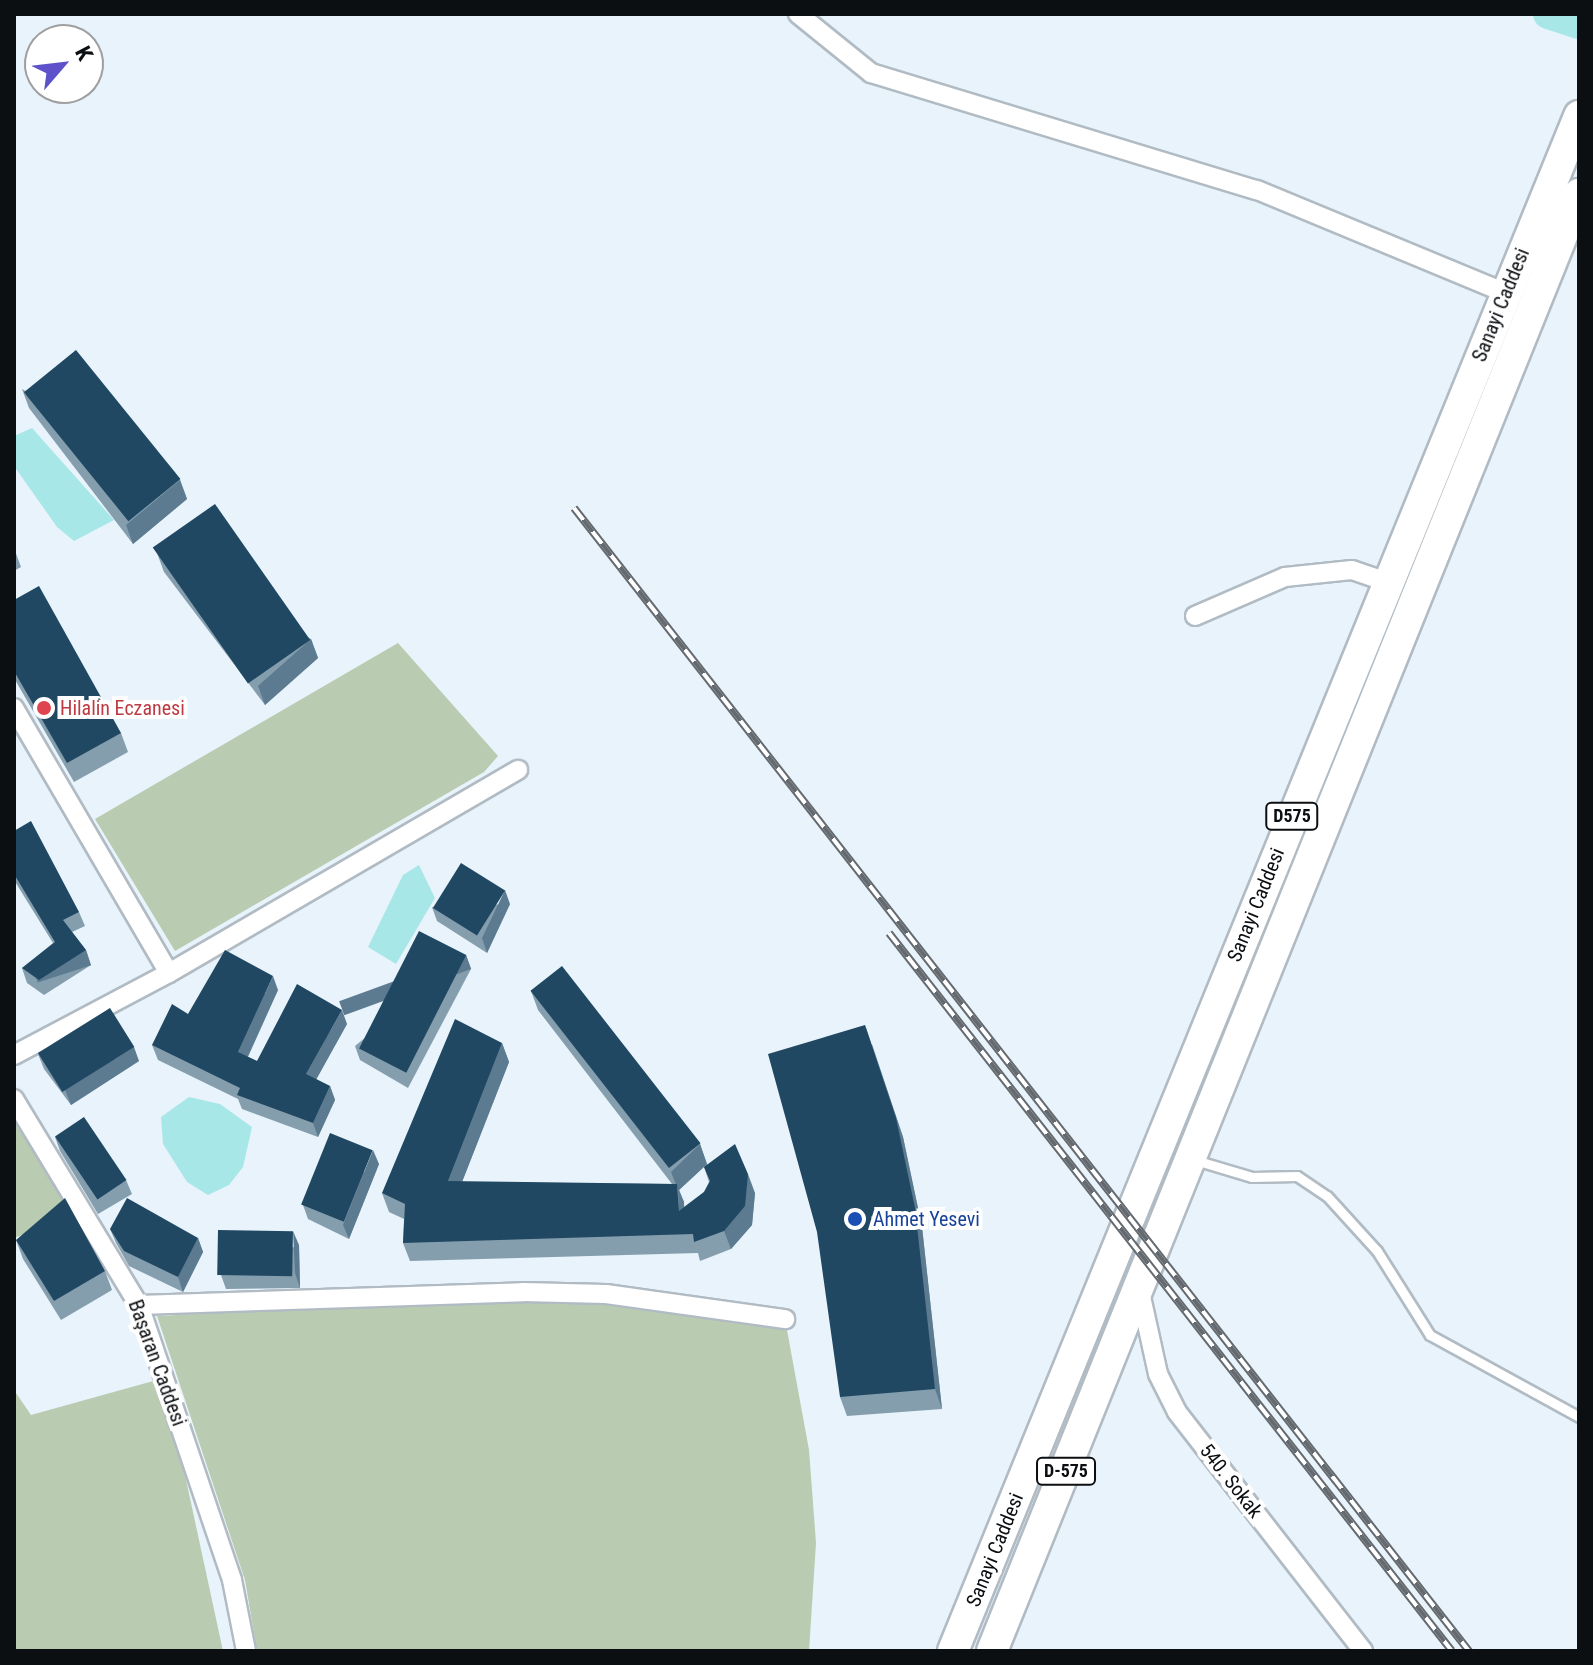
<!DOCTYPE html>
<html>
<head>
<meta charset="utf-8">
<style>
  body { margin:0 }
  #map { position:relative; width:1593px; height:1665px; overflow:hidden; background:#e8f3fb; font-family:"Roboto Condensed",sans-serif }
  div>[style] { position:absolute }
  [style*='--x'] { left:calc(var(--x)*1px); top:calc(var(--y)*1px); width:calc(var(--w)*1px); rotate:calc(var(--a)*1deg) }
  .green>* { inset:0; background:#b9cbb1 }
  .water>* { inset:0; background:#a8e7e7 }
  .river>* { height:30px; margin:-15px; padding:0 15px; transform-origin:15px; border-radius:15px; background:#a8e7e7 }
  .roads { filter:drop-shadow(2px 0 #b1bbc3) drop-shadow(-2px 0 #b1bbc3) drop-shadow(0 2px #b1bbc3) drop-shadow(0 -2px #b1bbc3) }
  .service>* { height:9px; margin:-4.5px; padding:0 4.5px; transform-origin:4.5px; border-radius:4.5px; background:#fff }
  .minor>* { height:18px; margin:-9px; padding:0 9px; transform-origin:9px; border-radius:9px; background:#fff }
  .trunk>* { height:30px; margin:-15px; padding:0 15px; transform-origin:15px; border-radius:15px; background:#fff }
  .rail>* { height:8px; margin-top:-4px; transform-origin:0; background:repeating-linear-gradient(90deg,#fff 0 15px,#646a6f 0 30px); box-sizing:border-box; border-block:2px solid #646a6f }
  .wall>* { inset:0; background:#849eae }
  .shaded-wall>* { inset:0; background:#5c7b90; transform-origin:0 0 }
  .building>* { inset:0; background:#204862; transform-origin:0 0 }
  .dots>* { width:22px; height:22px; translate:-50% -50%; box-sizing:border-box; border:4px solid #fff; border-radius:50% }
  span { translate:-50% -50%; white-space:nowrap; text-align:center; line-height:1.15; -webkit-text-stroke:8px #fff; paint-order:stroke }
  .shield-label span { padding:2px 6px; background:#fff; border:2px solid; border-radius:6px; -webkit-text-stroke-width:0 }
  .shield-label { font-size:18px; color:#0c0f12; font-weight:700 }
  .street-label { font-size:20px; color:#0c0f12 }
  .health-label { font-size:20px; color:#be3a42 }
  .left { translate:0 -50%; text-align:left }
  .transit-label { font-size:20px; color:#164399 }
  .frame { position:absolute; inset:0; border:16px solid #0c0f12; pointer-events:none }
  .north { position:absolute; left:24px; top:24px; width:80px; height:80px; box-sizing:border-box; background:#fff; border:2px solid #9e9fa0; border-radius:50%; rotate:62deg; font-size:22px; font-weight:700; line-height:32px; text-align:center; color:#0c0f12 }
  .north::after { content:''; display:block; margin:auto; width:28px; height:36px; background:#5e52ca; clip-path:polygon(50% 0,100% 100%,50% 72%,0 100%) }
</style>
</head>
<body>
<div id="map">
  <div class="green">
    <i style="clip-path:polygon(398px 643px,498px 756px,484px 772px,175px 951px,95px 819px)"></i>
    <i style="clip-path:polygon(14px 1119px,83px 1212px,14px 1238px)"></i>
    <i style="clip-path:polygon(594px 1294px,785px 1319px,809px 1450px,816px 1543px,809px 1651px,257px 1651px,245px 1580px,157px 1316px)"></i>
    <i style="clip-path:polygon(164px 1378px,223px 1651px,14px 1651px,14px 1390px,31px 1415px)"></i>
  </div>
  <div class="water">
    <i style="clip-path:polygon(32px 428px,114px 520px,74px 541px,57px 527px,14px 466px,14px 436px)"></i>
    <i style="clip-path:polygon(419px 865px,435px 898px,396px 964px,368px 947px,403px 875px)"></i>
    <i style="clip-path:polygon(189px 1097px,220px 1104px,252px 1127px,243px 1167px,229px 1185px,208px 1195px,187px 1182px,163px 1144px,161px 1117px)"></i>
  </div>
  <div class="river">
    <i style="--x:1548;--y:14;--w:33;--a:18"></i>
  </div>
  <div class="roads">
    <div class="service">
      <i style="--x:1195;--y:1160;--w:59;--a:16.6"></i>
      <i style="--x:1252;--y:1177;--w:45;--a:-1.3"></i>
      <i style="--x:1297;--y:1176;--w:36;--a:34"></i>
      <i style="--x:1327;--y:1196;--w:74;--a:47.7"></i>
      <i style="--x:1377;--y:1251;--w:99;--a:57.8"></i>
      <i style="--x:1430;--y:1335;--w:170;--a:28.8"></i>
    </div>
    <div class="minor">
      <i style="--x:798;--y:14;--w:94;--a:38.9"></i>
      <i style="--x:871;--y:73;--w:403;--a:16.9"></i>
      <i style="--x:1257;--y:190;--w:269;--a:22.5"></i>
      <i style="--x:1195;--y:616;--w:98;--a:-23.4"></i>
      <i style="--x:1285;--y:577;--w:67;--a:-6"></i>
      <i style="--x:1352;--y:570;--w:37;--a:19"></i>
      <i style="--x:14;--y:708;--w:307;--a:59.7"></i>
      <i style="--x:14;--y:1055;--w:175;--a:-27.9"></i>
      <i style="--x:169;--y:973;--w:404;--a:-30.2"></i>
      <i style="--x:14;--y:1099;--w:241;--a:58.8"></i>
      <i style="--x:139;--y:1305;--w:290;--a:71.3"></i>
      <i style="--x:232;--y:1580;--w:72;--a:78.8"></i>
      <i style="--x:1140;--y:1292;--w:84;--a:77.6"></i>
      <i style="--x:1158;--y:1374;--w:42;--a:63.4"></i>
      <i style="--x:1177;--y:1412;--w:303;--a:52.1"></i>
      <i style="--x:139;--y:1305;--w:384;--a:-1.9"></i>
      <i style="--x:523;--y:1292;--w:83;--a:1.4"></i>
      <i style="--x:606;--y:1294;--w:181;--a:8"></i>
    </div>
    <div class="trunk">
      <i style="--x:953;--y:1651;--w:1658;--a:-67.81"></i>
      <i style="--x:992;--y:1651;--w:1571;--a:-68.06"></i>
    </div>
  </div>
  <div class="rail">
    <i style="--x:574;--y:508;--w:1452;--a:51.94"></i>
    <i style="--x:889;--y:933;--w:912;--a:51.9"></i>
  </div>
  <div class="wall">
    <i style="clip-path:polygon(22px 389px,180px 480px,187px 499px,133px 544px,29px 408px)"></i>
    <i style="clip-path:polygon(14px 548px,21px 567px,14px 571px)"></i>
    <i style="clip-path:polygon(157px 553px,311px 639px,318px 658px,265px 705px,164px 572px)"></i>
    <i style="clip-path:polygon(14px 600px,121px 733px,128px 752px,74px 782px,14px 678px)"></i>
    <i style="clip-path:polygon(14px 831px,79px 912px,85px 926px,72px 932px,86px 950px,91px 965px,44px 995px,27px 983px,22px 968px,53px 943px,14px 880px)"></i>
    <i style="clip-path:polygon(510px 904px,487px 953px,437px 921px,432px 907px)"></i>
    <i style="clip-path:polygon(466px 955px,471px 969px,408px 1088px,360px 1060px,355px 1046px)"></i>
    <i style="clip-path:polygon(278px 990px,248px 1057px,257px 1061px,347px 1024px,316px 1079px,330px 1086px,335px 1100px,318px 1137px,242px 1109px,238px 1099px,158px 1060px,152px 1045px,188px 1014px)"></i>
    <i style="clip-path:polygon(evenodd,531px 991px,700px 1144px,707px 1164px,755px 1193px,752px 1225px,731px 1249px,700px 1261px,698px 1253px,410px 1261px,403px 1243px,404px 1219px,389px 1212px,382px 1193px,502px 1043px,509px 1062px,462px 1182px,672px 1184px,538px 1010px,531px 991px,704px 1167px,709px 1182px,704px 1192px,684px 1207px,684px 1202px,679px 1190px,704px 1167px)"></i>
    <i style="clip-path:polygon(872px 1044px,903px 1137px,922px 1227px,942px 1409px,847px 1416px,840px 1397px)"></i>
    <i style="clip-path:polygon(38px 1054px,139px 1061px,71px 1105px,44px 1069px)"></i>
    <i style="clip-path:polygon(55px 1137px,126px 1180px,132px 1194px,98px 1214px,60px 1151px)"></i>
    <i style="clip-path:polygon(379px 1164px,349px 1239px,308px 1219px,303px 1205px)"></i>
    <i style="clip-path:polygon(110px 1229px,198px 1238px,203px 1252px,183px 1292px,129px 1266px,116px 1243px)"></i>
    <i style="clip-path:polygon(16px 1240px,105px 1271px,112px 1290px,61px 1320px,23px 1259px)"></i>
    <i style="clip-path:polygon(299px 1245px,300px 1288px,226px 1289px,221px 1275px)"></i>
  </div>
  <div class="shaded-wall">
    <i style="clip-path:polygon(180px 480px,187px 499px,133px 544px,126px 525px)"></i>
    <i style="clip-path:polygon(311px 639px,318px 658px,265px 705px,258px 686px)"></i>
    <i style="clip-path:polygon(505px 890px,510px 904px,487px 953px,482px 938px)"></i>
    <i style="left:86px;top:950px;width:16px;height:56px;rotate:72deg"></i>
    <i style="left:466px;top:955px;width:15px;height:135px;rotate:70deg"></i>
    <i style="clip-path:polygon(273px 976px,278px 990px,243px 1067px,238px 1052px)"></i>
    <i style="clip-path:polygon(342px 1010px,347px 1024px,311px 1089px,306px 1074px)"></i>
    <i style="clip-path:polygon(865px 1025px,903px 1137px,922px 1227px,942px 1409px,935px 1389px)"></i>
    <i style="clip-path:polygon(502px 1043px,509px 1062px,455px 1200px,448px 1181px)"></i>
    <i style="clip-path:polygon(134px 1047px,139px 1061px,71px 1105px,65px 1090px)"></i>
    <i style="clip-path:polygon(330px 1086px,335px 1100px,318px 1137px,313px 1123px)"></i>
    <i style="clip-path:polygon(700px 1144px,707px 1164px,679px 1190px,684px 1202px,685px 1230px,679px 1211px,678px 1190px,671px 1172px)"></i>
    <i style="clip-path:polygon(373px 1150px,379px 1164px,349px 1239px,343px 1225px)"></i>
    <i style="clip-path:polygon(748px 1174px,755px 1193px,752px 1225px,731px 1249px,724px 1231px)"></i>
    <i style="clip-path:polygon(293px 1231px,299px 1245px,300px 1288px,295px 1273px)"></i>
    <i style="clip-path:polygon(198px 1238px,203px 1252px,183px 1292px,178px 1277px)"></i>
  </div>
  <div class="building">
    <i style="left:76px;top:350px;width:166px;height:67px;rotate:51deg"></i>
    <i style="left:215px;top:504px;width:166px;height:76px;rotate:55deg"></i>
    <i style="clip-path:polygon(39px 586px,121px 733px,67px 763px,14px 671px,14px 600px)"></i>
    <i style="clip-path:polygon(31px 821px,79px 912px,63px 920px,86px 950px,39px 980px,22px 968px,55px 942px,14px 874px,14px 831px)"></i>
    <i style="left:461px;top:863px;width:52px;height:53px;rotate:32deg"></i>
    <i style="left:419px;top:931px;width:53px;height:132px;rotate:27deg"></i>
    <i style="clip-path:polygon(225px 950px,273px 976px,238px 1052px,257px 1061px,297px 984px,342px 1010px,306px 1074px,330px 1086px,313px 1123px,237px 1095px,240px 1088px,152px 1045px,172px 1004px,188px 1014px)"></i>
    <i style="left:562px;top:966px;width:225px;height:40px;rotate:52deg"></i>
    <i style="left:110px;top:1008px;width:46px;height:85px;rotate:58deg"></i>
    <i style="clip-path:polygon(455px 1019px,502px 1043px,448px 1181px,677px 1184px,679px 1211px,704px 1192px,710px 1181px,704px 1167px,735px 1144px,748px 1174px,745px 1206px,724px 1231px,694px 1242px,693px 1234px,403px 1243px,405px 1204px,382px 1193px)"></i>
    <i style="clip-path:polygon(865px 1025px,896px 1118px,915px 1208px,935px 1389px,840px 1397px,817px 1232px,768px 1054px)"></i>
    <i style="left:84px;top:1117px;width:76px;height:35px;rotate:56deg"></i>
    <i style="left:330px;top:1133px;width:46px;height:77px;rotate:22deg"></i>
    <i style="clip-path:polygon(65px 1198px,105px 1271px,54px 1301px,16px 1240px)"></i>
    <i style="clip-path:polygon(127px 1198px,198px 1238px,178px 1277px,124px 1251px,110px 1229px)"></i>
    <i style="left:218px;top:1230px;width:75px;height:45px;rotate:1deg"></i>
  </div>
  <div class="dots">
    <i style="left:44px;top:708px;background:#e0444e"></i>
    <i style="left:855px;top:1219px;background:#1a4fb4"></i>
  </div>
  <div class="shield-label">
    <span style="left:1292px;top:816px">D575</span>
    <span style="left:1066px;top:1471px">D-575</span>
  </div>
  <div class="street-label">
    <span style="left:1501px;top:305px;rotate:-68deg">Sanayi Caddesi</span>
    <span style="left:1256px;top:905px;rotate:-68deg">Sanayi Caddesi</span>
    <span style="left:157px;top:1363px;rotate:70deg">Başaran Caddesi</span>
    <span style="left:1231px;top:1481px;rotate:52deg">540. Sokak</span>
    <span style="left:995px;top:1550px;rotate:-68deg">Sanayi Caddesi</span>
  </div>
  <div class="health-label">
    <span class="left" style="left:60px;top:708px">Hilalin Eczanesi</span>
  </div>
  <div class="transit-label">
    <span class="left" style="left:873px;top:1219px">Ahmet Yesevi</span>
  </div>
  <div class="frame"></div>
  <div class="north">K</div>
</div>
</body>
</html>
